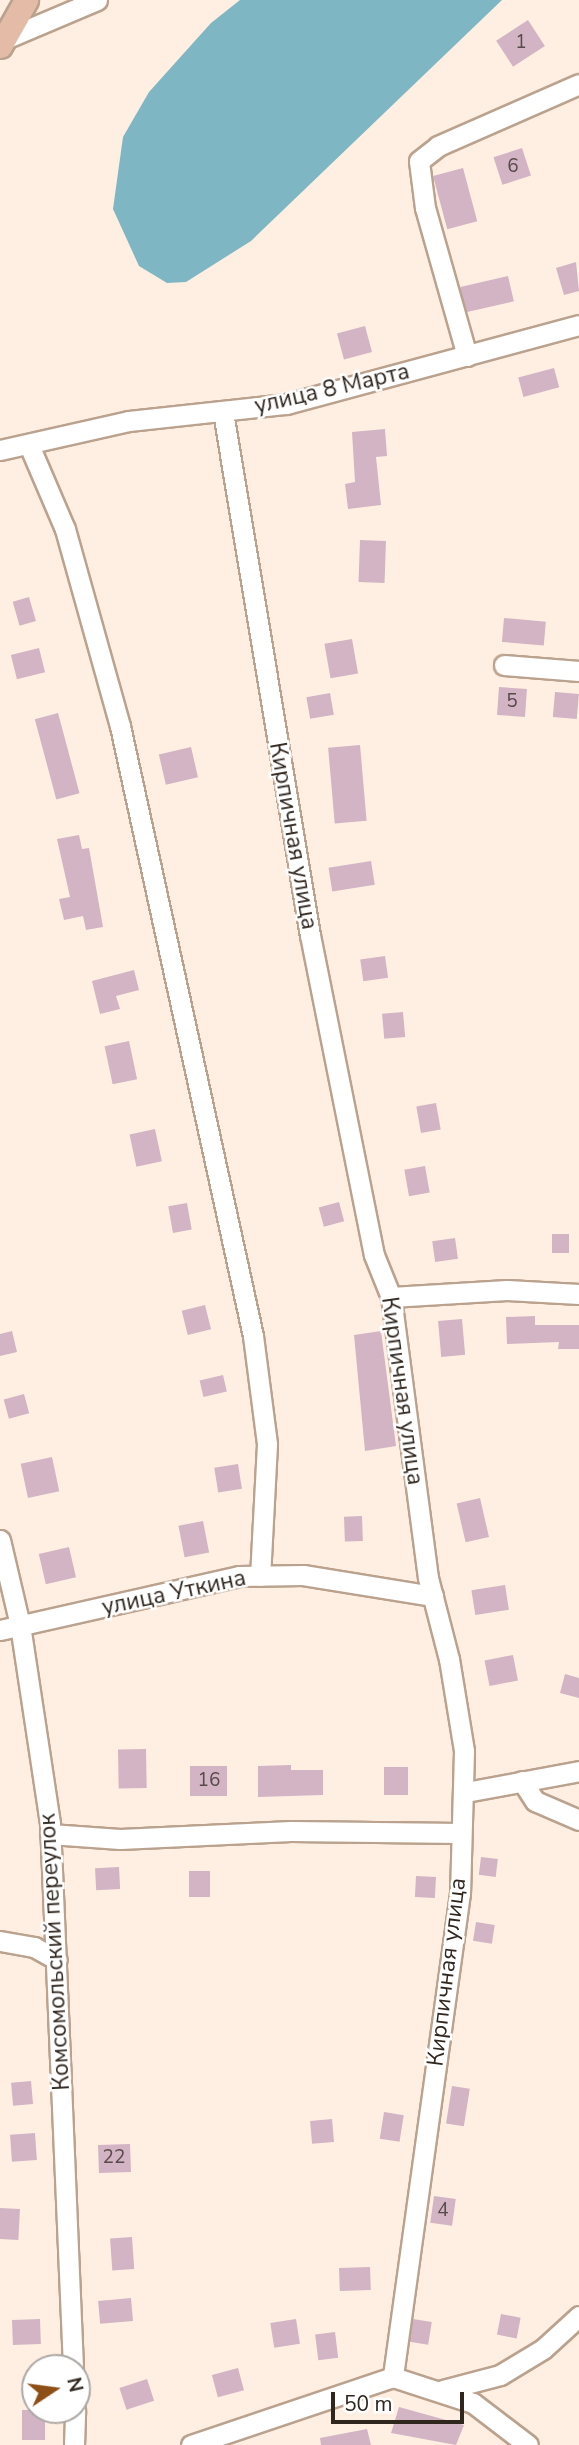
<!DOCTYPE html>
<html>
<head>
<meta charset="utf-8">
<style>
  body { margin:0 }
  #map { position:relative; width:579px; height:2445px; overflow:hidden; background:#ffefe2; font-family:"Nunito Sans",sans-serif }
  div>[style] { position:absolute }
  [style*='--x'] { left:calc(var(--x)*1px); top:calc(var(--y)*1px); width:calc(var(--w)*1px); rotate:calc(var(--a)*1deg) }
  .water>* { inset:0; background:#7eb6c3 }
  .building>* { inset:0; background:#d2b4c5; transform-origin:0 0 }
  .roads { filter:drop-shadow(2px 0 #baa28e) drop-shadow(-2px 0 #baa28e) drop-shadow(0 2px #baa28e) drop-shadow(0 -2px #baa28e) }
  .minor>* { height:19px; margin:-9.5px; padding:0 9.5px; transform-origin:9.5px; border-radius:9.5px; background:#fff }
  .major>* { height:23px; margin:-11.5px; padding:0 11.5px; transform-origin:11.5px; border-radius:11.5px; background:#e4bba7 }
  span { translate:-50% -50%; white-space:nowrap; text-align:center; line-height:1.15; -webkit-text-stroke:5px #fff; paint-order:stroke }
  .number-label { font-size:19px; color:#584a48 }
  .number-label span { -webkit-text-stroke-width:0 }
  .street-label { font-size:23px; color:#2f261e }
  .north { position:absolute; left:21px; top:2354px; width:70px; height:70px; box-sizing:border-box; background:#fff; border:2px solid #aca8a5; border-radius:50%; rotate:77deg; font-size:19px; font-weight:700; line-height:28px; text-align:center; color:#2f261e }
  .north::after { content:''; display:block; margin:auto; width:24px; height:32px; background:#8e4f16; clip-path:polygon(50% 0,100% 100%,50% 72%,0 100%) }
  .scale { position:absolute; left:331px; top:2392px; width:133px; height:32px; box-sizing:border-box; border:4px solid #2f261e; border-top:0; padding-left:9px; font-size:21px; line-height:24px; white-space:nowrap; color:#2f261e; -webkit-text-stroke:5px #fff; paint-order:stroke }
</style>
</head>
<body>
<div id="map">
  <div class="water">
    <i style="clip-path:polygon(240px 0,502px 0,251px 241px,186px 282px,167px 283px,139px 266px,113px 209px,123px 137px,149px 92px,211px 23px)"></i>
  </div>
  <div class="building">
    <i style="left:528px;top:20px;width:31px;height:38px;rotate:57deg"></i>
    <i style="left:522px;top:148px;width:29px;height:30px;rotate:72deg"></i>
    <i style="left:463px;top:168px;width:55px;height:31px;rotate:75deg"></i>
    <i style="clip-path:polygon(576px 262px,579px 291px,564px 295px,556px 268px)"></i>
    <i style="left:508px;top:276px;width:26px;height:49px;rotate:77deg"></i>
    <i style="left:365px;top:326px;width:27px;height:29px;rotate:75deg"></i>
    <i style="left:554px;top:368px;width:20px;height:37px;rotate:75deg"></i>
    <i style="clip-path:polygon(385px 429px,387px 456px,376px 457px,381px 505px,348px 509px,345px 484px,355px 482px,352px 432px)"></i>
    <i style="left:360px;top:540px;width:26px;height:42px;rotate:2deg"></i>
    <i style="left:29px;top:597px;width:25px;height:17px;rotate:74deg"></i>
    <i style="left:504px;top:618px;width:42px;height:24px;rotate:5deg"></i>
    <i style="left:352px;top:639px;width:35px;height:28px;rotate:80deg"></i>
    <i style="left:39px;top:648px;width:25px;height:29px;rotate:76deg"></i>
    <i style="left:499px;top:687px;width:28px;height:28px;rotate:4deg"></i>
    <i style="left:555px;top:692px;width:24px;height:25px;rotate:5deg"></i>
    <i style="left:330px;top:693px;width:22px;height:24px;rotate:80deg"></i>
    <i style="left:58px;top:713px;width:83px;height:24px;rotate:75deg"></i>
    <i style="left:360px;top:745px;width:76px;height:32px;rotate:85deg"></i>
    <i style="left:191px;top:747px;width:31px;height:33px;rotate:77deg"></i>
    <i style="clip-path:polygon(79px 835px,82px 849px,89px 848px,103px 927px,86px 930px,83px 916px,64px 920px,59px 899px,70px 897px,57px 839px)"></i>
    <i style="left:371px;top:861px;width:24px;height:43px;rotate:81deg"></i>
    <i style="left:385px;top:956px;width:22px;height:25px;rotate:82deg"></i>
    <i style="clip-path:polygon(134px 970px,139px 990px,116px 996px,120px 1009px,100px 1014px,92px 981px)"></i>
    <i style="left:403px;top:1012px;width:25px;height:21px;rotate:85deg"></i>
    <i style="left:129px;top:1041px;width:39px;height:25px;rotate:78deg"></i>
    <i style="left:436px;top:1103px;width:27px;height:20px;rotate:80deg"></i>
    <i style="left:155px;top:1129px;width:33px;height:26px;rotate:78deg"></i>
    <i style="left:425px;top:1166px;width:27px;height:21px;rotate:80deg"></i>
    <i style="left:339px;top:1202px;width:20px;height:21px;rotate:75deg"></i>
    <i style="left:187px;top:1203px;width:27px;height:19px;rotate:80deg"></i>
    <i style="left:552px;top:1234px;width:17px;height:19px"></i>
    <i style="left:455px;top:1238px;width:21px;height:23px;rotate:82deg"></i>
    <i style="left:205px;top:1305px;width:25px;height:24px;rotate:76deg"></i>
    <i style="clip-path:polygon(535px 1316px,535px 1325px,579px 1325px,579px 1349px,558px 1349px,559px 1342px,507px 1344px,506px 1317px)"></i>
    <i style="left:462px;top:1319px;width:36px;height:24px;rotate:85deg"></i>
    <i style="clip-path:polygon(12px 1331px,17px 1352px,0 1356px,0 1334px)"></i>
    <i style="clip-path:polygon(381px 1331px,396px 1446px,365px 1451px,354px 1335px)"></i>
    <i style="left:223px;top:1375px;width:17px;height:24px;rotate:77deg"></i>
    <i style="left:24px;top:1394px;width:20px;height:21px;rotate:75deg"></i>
    <i style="left:52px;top:1457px;width:35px;height:32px;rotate:78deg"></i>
    <i style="left:238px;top:1464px;width:25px;height:24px;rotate:81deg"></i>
    <i style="left:480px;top:1498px;width:40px;height:24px;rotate:77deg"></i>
    <i style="left:362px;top:1516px;width:25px;height:18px;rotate:88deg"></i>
    <i style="left:203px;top:1521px;width:32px;height:25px;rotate:79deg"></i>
    <i style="left:69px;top:1547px;width:31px;height:31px;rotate:77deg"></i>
    <i style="left:505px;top:1585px;width:25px;height:34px;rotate:81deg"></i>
    <i style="left:513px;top:1655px;width:26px;height:29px;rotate:79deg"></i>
    <i style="clip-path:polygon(565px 1674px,579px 1678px,579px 1698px,560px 1693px)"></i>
    <i style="left:146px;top:1749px;width:39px;height:28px;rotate:89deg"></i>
    <i style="clip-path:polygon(291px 1765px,291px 1770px,323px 1770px,323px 1795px,258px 1797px,258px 1766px)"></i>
    <i style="left:227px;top:1766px;width:30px;height:37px;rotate:90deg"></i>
    <i style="left:384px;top:1767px;width:24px;height:28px"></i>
    <i style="left:481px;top:1857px;width:17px;height:18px;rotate:7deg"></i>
    <i style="left:119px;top:1867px;width:22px;height:24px;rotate:87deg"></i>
    <i style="left:189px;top:1871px;width:21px;height:26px"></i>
    <i style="left:416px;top:1876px;width:20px;height:21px;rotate:3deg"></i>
    <i style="left:476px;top:1922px;width:19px;height:19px;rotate:9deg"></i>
    <i style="left:31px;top:2081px;width:23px;height:20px;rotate:85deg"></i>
    <i style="left:452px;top:2086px;width:18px;height:38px;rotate:9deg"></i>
    <i style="left:384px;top:2112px;width:20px;height:27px;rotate:9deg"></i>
    <i style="left:332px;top:2119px;width:23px;height:22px;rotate:85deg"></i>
    <i style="left:35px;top:2133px;width:27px;height:25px;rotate:86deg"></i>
    <i style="left:130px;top:2144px;width:28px;height:32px;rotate:88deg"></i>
    <i style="left:434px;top:2196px;width:22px;height:27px;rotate:8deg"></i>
    <i style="left:0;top:2208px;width:20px;height:31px;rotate:3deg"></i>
    <i style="left:132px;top:2237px;width:32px;height:22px;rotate:86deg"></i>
    <i style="left:370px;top:2267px;width:23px;height:31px;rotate:88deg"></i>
    <i style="left:131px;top:2298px;width:23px;height:33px;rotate:85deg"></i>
    <i style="left:501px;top:2314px;width:20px;height:21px;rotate:11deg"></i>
    <i style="left:40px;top:2319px;width:25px;height:28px;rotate:88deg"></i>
    <i style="left:296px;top:2319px;width:25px;height:26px;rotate:81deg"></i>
    <i style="left:413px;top:2319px;width:19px;height:23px;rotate:9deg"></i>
    <i style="left:335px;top:2332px;width:26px;height:20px;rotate:83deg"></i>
    <i style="left:238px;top:2368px;width:23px;height:27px;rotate:75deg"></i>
    <i style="left:147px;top:2379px;width:23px;height:29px;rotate:72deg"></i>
    <i style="clip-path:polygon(399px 2407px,464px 2425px,456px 2445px,391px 2433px)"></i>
    <i style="left:22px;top:2410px;width:23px;height:30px"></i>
    <i style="clip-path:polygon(367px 2429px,371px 2445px,321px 2445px,320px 2438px)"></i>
  </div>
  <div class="roads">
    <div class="minor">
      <i style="--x:5;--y:39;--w:100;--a:-23"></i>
      <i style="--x:467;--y:356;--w:154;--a:-105.8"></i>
      <i style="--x:425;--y:208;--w:47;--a:-97.3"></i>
      <i style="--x:419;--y:161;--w:24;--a:-38"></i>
      <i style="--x:438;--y:146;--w:154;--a:-23.7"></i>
      <i style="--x:223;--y:412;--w:530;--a:80.56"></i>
      <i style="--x:310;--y:935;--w:326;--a:78.7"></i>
      <i style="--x:374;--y:1255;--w:45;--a:68"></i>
      <i style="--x:391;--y:1297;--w:283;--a:82.5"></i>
      <i style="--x:428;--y:1578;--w:84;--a:75.5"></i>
      <i style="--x:449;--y:1659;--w:93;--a:80.7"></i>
      <i style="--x:464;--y:1751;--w:142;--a:91.6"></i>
      <i style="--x:460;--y:1893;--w:489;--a:97.9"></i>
      <i style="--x:29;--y:445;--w:91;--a:66.8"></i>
      <i style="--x:65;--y:529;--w:205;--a:74.4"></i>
      <i style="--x:120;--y:726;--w:624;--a:77.7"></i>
      <i style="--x:253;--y:1336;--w:109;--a:82.6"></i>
      <i style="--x:267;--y:1444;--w:132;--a:93"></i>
      <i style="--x:0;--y:450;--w:132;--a:-12.7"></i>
      <i style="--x:129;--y:421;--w:158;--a:-6.2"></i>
      <i style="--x:286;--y:404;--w:303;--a:-15.1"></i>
      <i style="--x:504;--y:665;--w:75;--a:4.6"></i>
      <i style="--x:391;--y:1297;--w:116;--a:-3.5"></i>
      <i style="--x:507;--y:1290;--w:72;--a:3.2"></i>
      <i style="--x:0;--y:1540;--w:87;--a:76.8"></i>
      <i style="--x:20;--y:1625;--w:200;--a:81.4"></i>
      <i style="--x:50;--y:1823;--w:545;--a:87.58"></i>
      <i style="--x:0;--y:1630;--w:245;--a:-12.7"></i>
      <i style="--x:239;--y:1576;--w:64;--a:-0.9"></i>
      <i style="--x:303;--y:1575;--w:132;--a:9.2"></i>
      <i style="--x:522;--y:1781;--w:24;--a:57"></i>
      <i style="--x:535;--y:1801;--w:48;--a:23.4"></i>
      <i style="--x:466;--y:1792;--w:115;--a:-10.5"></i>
      <i style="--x:50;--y:1834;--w:70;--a:4.1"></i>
      <i style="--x:120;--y:1839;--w:171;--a:-2.7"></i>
      <i style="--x:291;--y:1831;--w:169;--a:0.7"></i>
      <i style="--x:0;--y:1941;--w:35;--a:10"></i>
      <i style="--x:34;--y:1947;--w:26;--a:29"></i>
      <i style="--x:443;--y:2390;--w:59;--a:-14.7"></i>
      <i style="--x:500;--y:2375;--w:50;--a:-31.2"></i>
      <i style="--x:543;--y:2349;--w:49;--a:-42.5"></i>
      <i style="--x:74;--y:2445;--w:35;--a:-88"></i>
      <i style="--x:191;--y:2445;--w:213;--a:-18.6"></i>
      <i style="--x:393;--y:2377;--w:84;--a:18"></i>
      <i style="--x:473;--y:2403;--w:69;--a:37.4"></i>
    </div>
    <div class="major">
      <i style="--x:0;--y:46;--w:53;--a:-60.5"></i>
    </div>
  </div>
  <div class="number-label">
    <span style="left:521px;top:43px">1</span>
    <span style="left:513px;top:167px">6</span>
    <span style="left:512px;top:702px">5</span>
    <span style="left:209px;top:1781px">16</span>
    <span style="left:114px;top:2158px">22</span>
    <span style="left:443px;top:2211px">4</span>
  </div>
  <div class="street-label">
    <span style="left:332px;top:389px;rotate:-13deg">улица 8 Марта</span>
    <span style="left:293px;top:836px;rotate:80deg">Кирпичная улица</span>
    <span style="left:402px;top:1391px;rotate:82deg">Кирпичная улица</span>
    <span style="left:174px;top:1593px;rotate:-12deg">улица Уткина</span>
    <span style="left:55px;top:1952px;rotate:-93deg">Комсомольский переулок</span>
    <span style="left:447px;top:1972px;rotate:-83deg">Кирпичная улица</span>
  </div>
  <div class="north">N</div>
  <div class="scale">50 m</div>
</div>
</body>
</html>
